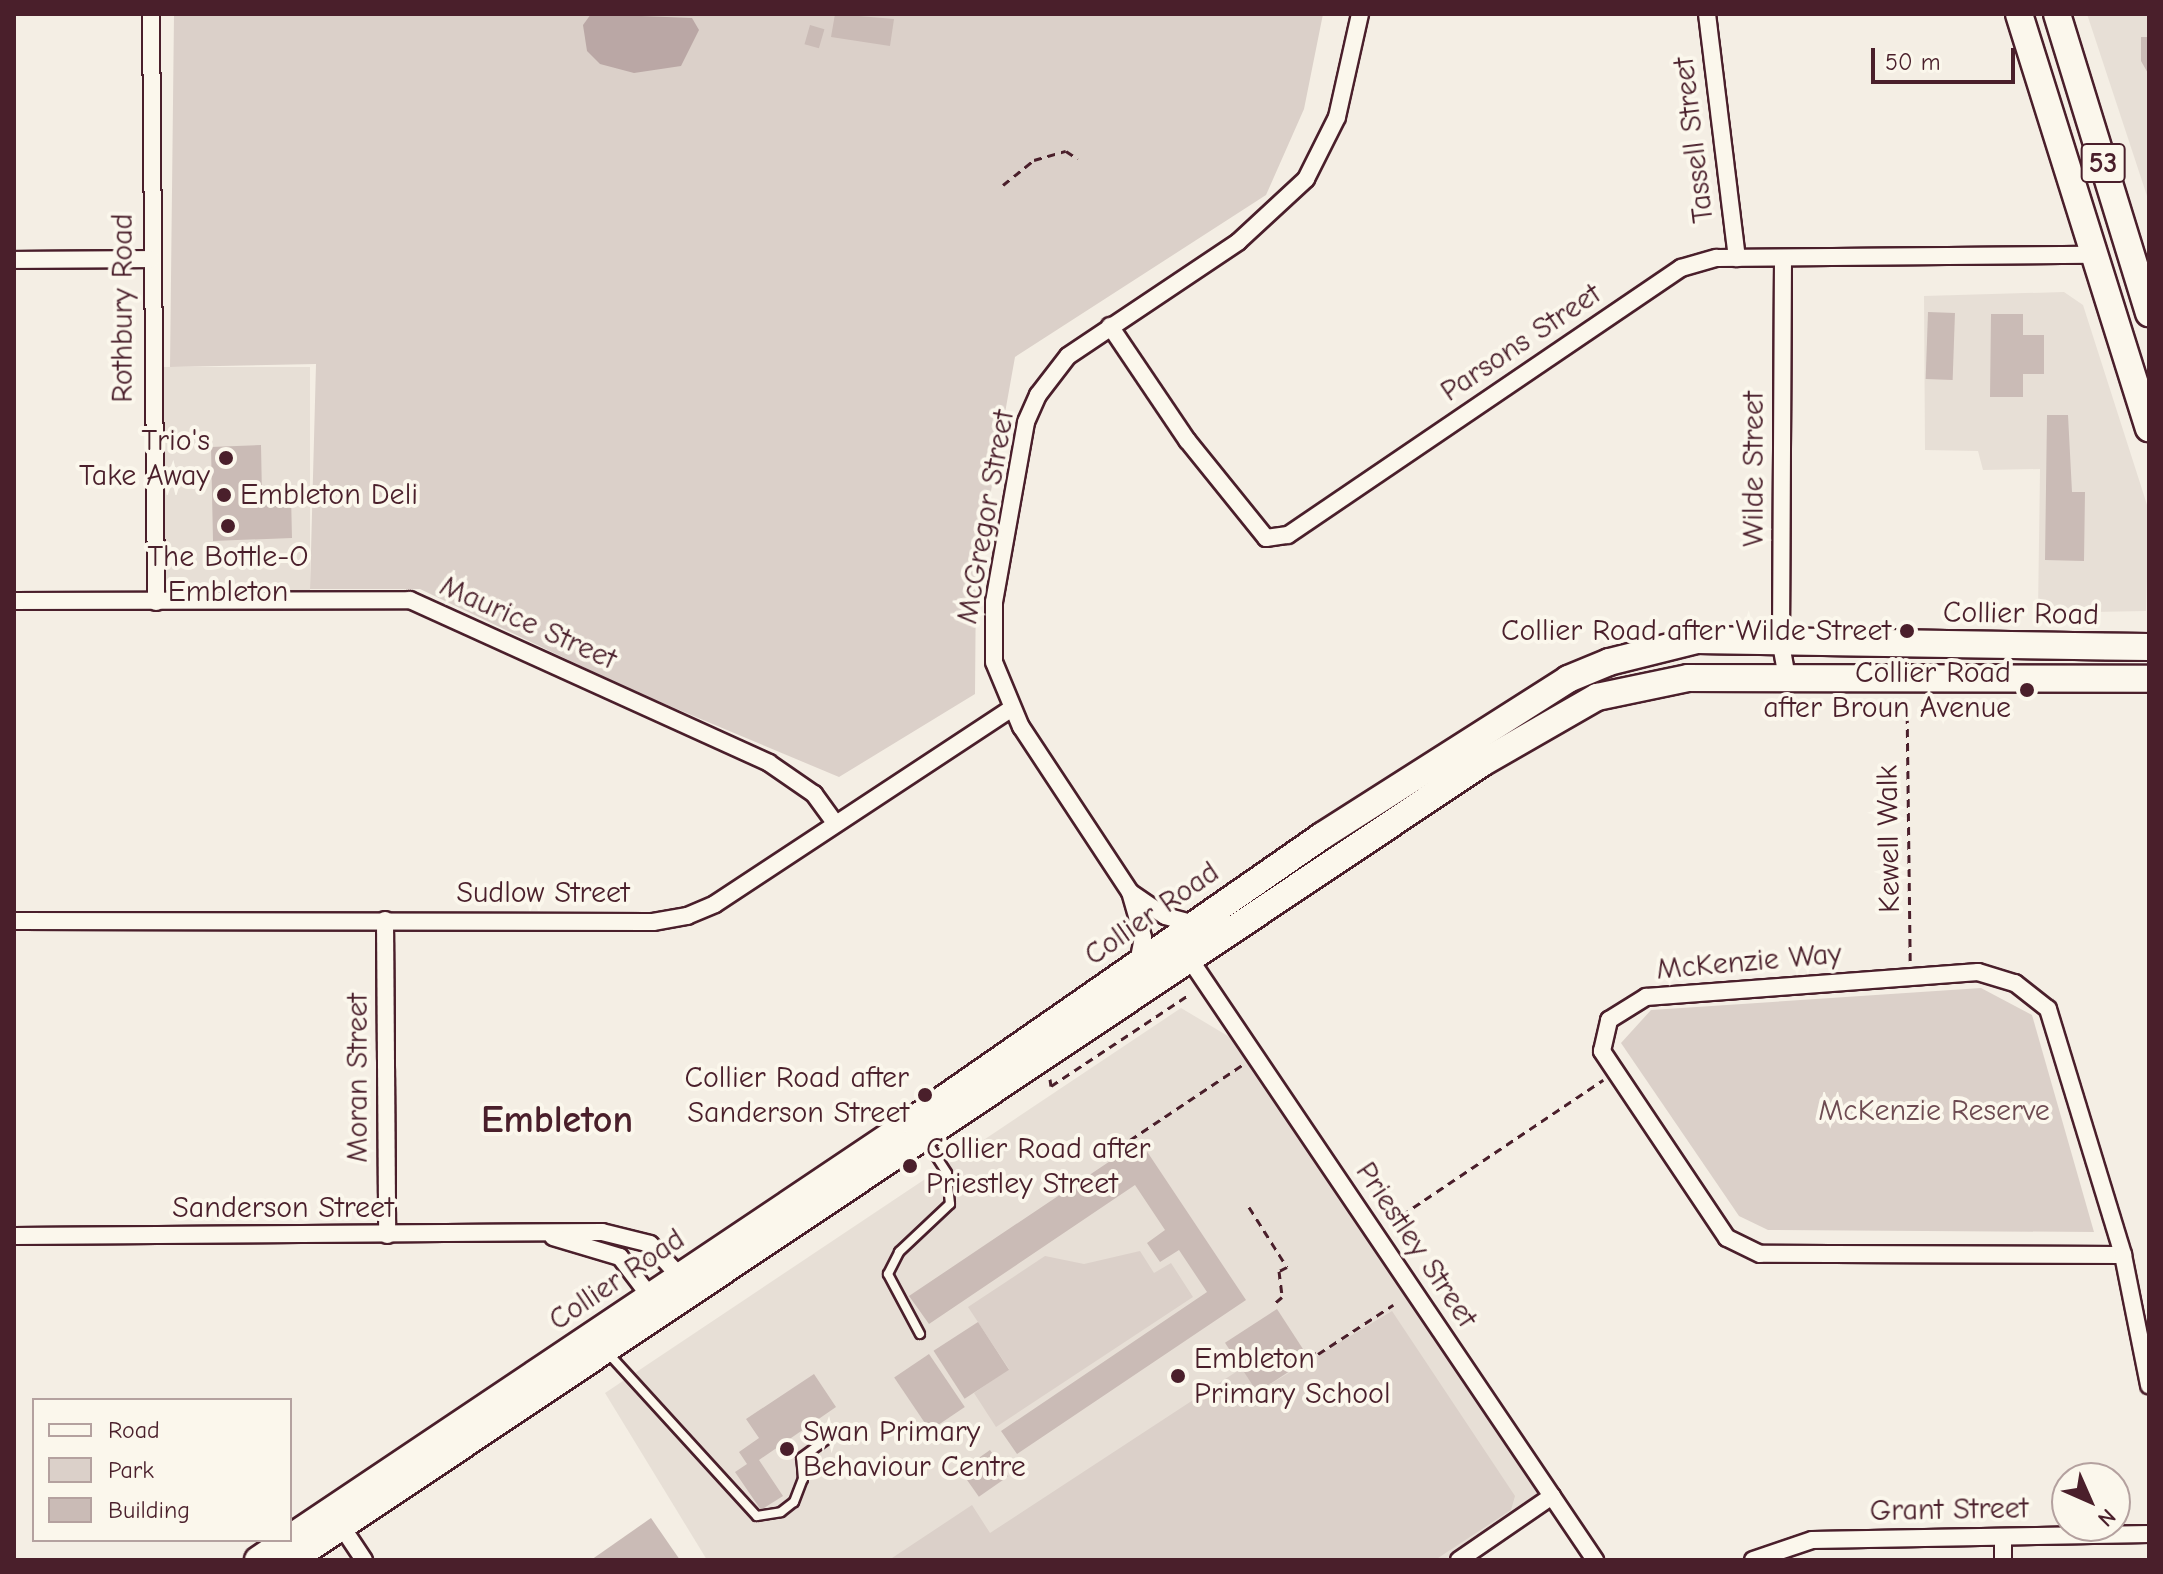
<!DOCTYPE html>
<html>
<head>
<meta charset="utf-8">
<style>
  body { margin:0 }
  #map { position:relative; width:2163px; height:1574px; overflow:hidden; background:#f4eee4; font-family:"Comic Neue",sans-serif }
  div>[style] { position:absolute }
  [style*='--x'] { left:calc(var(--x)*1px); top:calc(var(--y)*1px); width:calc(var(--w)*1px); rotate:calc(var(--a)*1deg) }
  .built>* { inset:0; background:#e7dfd6; transform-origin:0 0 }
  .green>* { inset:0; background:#dbd0c9 }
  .water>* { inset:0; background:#baa7a5 }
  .building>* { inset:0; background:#cabbb6; transform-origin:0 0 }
  .path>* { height:3px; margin-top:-1.5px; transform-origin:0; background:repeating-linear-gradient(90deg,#4a1f2b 0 8px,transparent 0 14px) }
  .roads { filter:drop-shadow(2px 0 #4a1f2b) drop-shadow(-2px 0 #4a1f2b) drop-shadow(0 2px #4a1f2b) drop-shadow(0 -2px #4a1f2b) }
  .service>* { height:8px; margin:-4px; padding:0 4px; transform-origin:4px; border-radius:4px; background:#fbf7ec }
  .minor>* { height:16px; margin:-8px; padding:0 8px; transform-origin:8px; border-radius:8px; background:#fbf7ec }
  .primary>* { height:26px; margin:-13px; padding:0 13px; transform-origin:13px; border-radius:13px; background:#fbf7ec }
  .dots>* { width:22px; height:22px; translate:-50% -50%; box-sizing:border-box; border:4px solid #fbf7ec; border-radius:50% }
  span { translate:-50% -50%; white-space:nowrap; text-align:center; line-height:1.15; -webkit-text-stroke:8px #fbf7ec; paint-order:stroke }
  .shield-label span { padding:2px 6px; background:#fbf7ec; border:2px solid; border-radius:6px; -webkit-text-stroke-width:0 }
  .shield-label { font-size:28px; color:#4a1f2b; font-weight:700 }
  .street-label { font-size:30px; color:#4a1f2b }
  .poi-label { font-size:30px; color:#4a1f2b }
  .right { translate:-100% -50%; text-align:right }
  .left { translate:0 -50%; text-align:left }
  .park-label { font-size:30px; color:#6e4b52 }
  .district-label { font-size:38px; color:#4a1f2b; font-weight:700 }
  .frame { position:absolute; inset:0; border:16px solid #4a1f2b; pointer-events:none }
  .legend { position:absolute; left:32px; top:1398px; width:260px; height:144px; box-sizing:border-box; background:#fbf7ec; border:2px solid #b4a19f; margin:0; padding:10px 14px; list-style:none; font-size:24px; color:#4a1f2b }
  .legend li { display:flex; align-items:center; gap:16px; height:40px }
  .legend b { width:40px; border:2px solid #b4a19f }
  .north { position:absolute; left:2051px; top:1462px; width:80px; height:80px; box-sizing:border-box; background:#fbf7ec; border:2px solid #b4a19f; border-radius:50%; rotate:135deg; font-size:22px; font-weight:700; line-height:32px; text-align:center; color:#4a1f2b }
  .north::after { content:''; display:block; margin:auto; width:28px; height:36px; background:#4a1f2b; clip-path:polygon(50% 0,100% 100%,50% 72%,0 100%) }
  .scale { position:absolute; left:1871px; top:48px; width:144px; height:36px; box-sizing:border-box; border:4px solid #4a1f2b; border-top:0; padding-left:10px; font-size:24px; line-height:28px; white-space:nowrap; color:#4a1f2b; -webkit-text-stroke:6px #fbf7ec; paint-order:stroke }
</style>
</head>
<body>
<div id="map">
  <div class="built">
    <i style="clip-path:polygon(2087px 14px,2149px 14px,2149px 202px)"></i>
    <i style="clip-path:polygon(2064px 292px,2083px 305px,2149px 511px,2146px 611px,2038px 613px,2040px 469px,1983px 470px,1978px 451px,1925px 450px,1924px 296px)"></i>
    <i style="left:310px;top:367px;width:238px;height:159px;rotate:90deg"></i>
    <i style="clip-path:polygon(1181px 1008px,1258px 1054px,1550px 1496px,1458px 1560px,707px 1560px,605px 1393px)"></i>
  </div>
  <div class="green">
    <i style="clip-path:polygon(174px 14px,1323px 14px,1304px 109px,1266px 195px,1015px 357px,976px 575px,975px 694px,839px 777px,629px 689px,420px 589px,310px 589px,316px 364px,170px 367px)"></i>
    <i style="clip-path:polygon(1981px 988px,2032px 1015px,2094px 1232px,1768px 1230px,1739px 1216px,1621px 1043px,1651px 1010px)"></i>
    <i style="clip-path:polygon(1140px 1251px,1154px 1273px,1171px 1263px,1193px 1297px,996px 1427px,974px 1393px,1009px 1369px,968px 1307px,1045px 1256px,1084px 1264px)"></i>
    <i style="clip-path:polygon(1392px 1311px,1515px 1496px,1511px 1510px,1435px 1560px,889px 1560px,972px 1505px,990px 1533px,1242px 1368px,1257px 1392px)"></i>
  </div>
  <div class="water">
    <i style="clip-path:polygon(591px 14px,692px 18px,699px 30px,681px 66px,634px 73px,600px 64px,587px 51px,583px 25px)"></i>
  </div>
  <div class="building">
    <i style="clip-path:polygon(835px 14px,894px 19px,890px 46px,831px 37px)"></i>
    <i style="left:810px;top:25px;width:15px;height:20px;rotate:16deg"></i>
    <i style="clip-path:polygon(2141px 37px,2149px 37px,2149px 75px,2141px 61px)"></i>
    <i style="left:1928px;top:312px;width:27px;height:67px;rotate:2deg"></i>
    <i style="clip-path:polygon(1991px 314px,2023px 314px,2023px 335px,2044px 335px,2044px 374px,2023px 374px,2023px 397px,1990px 397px)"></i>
    <i style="clip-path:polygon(2047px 415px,2068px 415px,2072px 492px,2085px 492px,2084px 561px,2045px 560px)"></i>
    <i style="clip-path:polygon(261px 445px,262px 496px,291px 495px,292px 538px,213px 541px,211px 447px)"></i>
    <i style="clip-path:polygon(1140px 1141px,1246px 1300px,1017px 1454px,1001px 1431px,1207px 1292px,1179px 1250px,1160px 1262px,1147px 1243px,1165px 1230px,1135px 1185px,929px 1324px,909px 1296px)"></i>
    <i style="left:1277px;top:1309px;width:59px;height:62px;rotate:57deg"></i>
    <i style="left:978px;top:1322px;width:57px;height:53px;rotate:57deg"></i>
    <i style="left:929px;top:1354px;width:64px;height:42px;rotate:56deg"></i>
    <i style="clip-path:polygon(814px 1374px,836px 1407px,759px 1460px,783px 1496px,761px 1510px,735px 1472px,747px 1464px,739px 1452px,759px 1438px,746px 1419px)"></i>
    <i style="left:990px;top:1450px;width:32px;height:36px;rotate:55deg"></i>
    <i style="clip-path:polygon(651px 1518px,680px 1560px,591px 1560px)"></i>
  </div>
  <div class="path">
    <i style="--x:1003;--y:185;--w:40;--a:-39"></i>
    <i style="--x:1034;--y:160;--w:33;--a:-16"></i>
    <i style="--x:1066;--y:151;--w:14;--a:34"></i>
    <i style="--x:1907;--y:701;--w:260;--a:89.3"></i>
    <i style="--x:1050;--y:1079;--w:7;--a:82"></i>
    <i style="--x:1051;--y:1086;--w:167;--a:-33.5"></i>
    <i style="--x:1130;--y:1140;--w:135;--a:-33.8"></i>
    <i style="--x:1249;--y:1207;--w:71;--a:57.7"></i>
    <i style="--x:1287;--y:1267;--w:9;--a:153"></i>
    <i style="--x:1279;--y:1271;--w:26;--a:83"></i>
    <i style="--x:1282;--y:1297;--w:9;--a:139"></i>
    <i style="--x:1390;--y:1223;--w:257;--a:-33.9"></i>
    <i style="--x:1308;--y:1352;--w:10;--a:11"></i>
    <i style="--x:1318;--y:1354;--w:90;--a:-33.2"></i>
  </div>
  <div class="roads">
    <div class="service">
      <i style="--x:920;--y:1334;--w:68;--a:-118.1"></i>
      <i style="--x:888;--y:1274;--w:25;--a:-63"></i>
      <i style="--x:899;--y:1252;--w:70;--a:-43.3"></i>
      <i style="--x:950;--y:1204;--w:31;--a:-96"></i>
      <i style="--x:947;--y:1173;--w:38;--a:-123"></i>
      <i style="--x:607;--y:1352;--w:222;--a:47.6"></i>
      <i style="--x:757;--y:1516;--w:24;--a:-9"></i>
      <i style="--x:781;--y:1512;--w:16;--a:-38"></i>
      <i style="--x:794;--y:1502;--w:25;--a:-69"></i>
      <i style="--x:803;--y:1479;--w:21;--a:-95"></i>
      <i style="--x:801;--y:1458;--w:39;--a:-36"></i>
    </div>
    <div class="minor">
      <i style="--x:151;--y:14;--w:588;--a:89.51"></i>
      <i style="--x:1707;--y:14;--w:246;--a:83"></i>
      <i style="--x:1783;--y:259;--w:385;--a:90.3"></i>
      <i style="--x:1781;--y:644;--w:35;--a:80"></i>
      <i style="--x:14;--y:260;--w:137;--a:-0.4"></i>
      <i style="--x:1110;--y:326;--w:138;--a:56"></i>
      <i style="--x:1187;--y:440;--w:126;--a:51.1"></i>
      <i style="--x:1266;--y:538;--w:22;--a:-8"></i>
      <i style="--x:1288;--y:535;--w:475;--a:-34.2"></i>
      <i style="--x:1681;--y:268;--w:37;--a:-16"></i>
      <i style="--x:1717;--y:258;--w:374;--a:-0.5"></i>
      <i style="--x:14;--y:601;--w:396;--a:-0.1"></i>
      <i style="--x:410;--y:600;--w:394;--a:24.4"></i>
      <i style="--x:769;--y:763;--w:55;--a:34.6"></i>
      <i style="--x:814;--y:794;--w:36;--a:54"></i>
      <i style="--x:1130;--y:892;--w:42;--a:34.4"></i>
      <i style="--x:1165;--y:916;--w:30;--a:15"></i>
      <i style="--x:385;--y:920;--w:315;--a:89.6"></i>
      <i style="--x:14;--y:921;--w:639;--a:0.09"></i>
      <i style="--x:653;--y:922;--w:35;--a:-10"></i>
      <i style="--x:687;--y:916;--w:30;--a:-23"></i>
      <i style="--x:715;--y:904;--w:354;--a:-33.4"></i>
      <i style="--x:1191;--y:961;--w:723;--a:56"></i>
      <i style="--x:1138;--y:963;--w:26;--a:-79"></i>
      <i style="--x:1143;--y:937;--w:47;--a:-106.1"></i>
      <i style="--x:1130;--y:892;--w:198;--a:-123.4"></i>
      <i style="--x:1021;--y:727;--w:70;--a:-112.6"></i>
      <i style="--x:994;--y:662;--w:60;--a:-90"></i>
      <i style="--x:994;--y:602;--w:183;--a:-79.9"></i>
      <i style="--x:1026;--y:422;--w:30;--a:-66"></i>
      <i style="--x:1038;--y:395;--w:49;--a:-52.4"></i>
      <i style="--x:1068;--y:356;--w:205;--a:-33.8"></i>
      <i style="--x:1238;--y:242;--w:93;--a:-42.8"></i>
      <i style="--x:1306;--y:179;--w:69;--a:-63.4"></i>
      <i style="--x:1337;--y:117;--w:106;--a:-77.4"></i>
      <i style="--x:14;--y:1236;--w:588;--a:-0.39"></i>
      <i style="--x:602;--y:1232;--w:49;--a:14"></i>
      <i style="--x:650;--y:1244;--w:52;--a:47.4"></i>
      <i style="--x:553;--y:1237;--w:70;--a:16.6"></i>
      <i style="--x:620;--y:1257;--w:58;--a:52.7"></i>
      <i style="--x:2123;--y:1255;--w:363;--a:-179.8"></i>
      <i style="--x:1760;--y:1254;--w:37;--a:-154"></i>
      <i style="--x:1727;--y:1238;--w:225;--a:-123.8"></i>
      <i style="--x:1602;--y:1051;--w:32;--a:-77"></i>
      <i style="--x:1609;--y:1020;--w:44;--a:-31.9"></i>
      <i style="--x:1646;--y:997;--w:333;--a:-4.3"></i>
      <i style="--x:1978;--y:972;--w:39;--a:17"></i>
      <i style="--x:2015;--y:983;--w:42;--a:38.2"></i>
      <i style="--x:2048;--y:1009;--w:257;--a:73"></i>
      <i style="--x:2123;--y:1255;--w:133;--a:78.7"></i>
      <i style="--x:338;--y:1521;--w:47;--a:56.3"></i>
      <i style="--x:1459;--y:1560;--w:113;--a:-34.5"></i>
      <i style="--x:1753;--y:1560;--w:62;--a:-18.7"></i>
      <i style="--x:1812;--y:1540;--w:337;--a:-1"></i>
      <i style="--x:2003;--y:1560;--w:22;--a:-90"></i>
    </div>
    <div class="primary">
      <i style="--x:2019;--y:14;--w:434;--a:72.6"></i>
      <i style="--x:2057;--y:14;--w:313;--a:72.9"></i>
      <i style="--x:290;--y:1538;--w:749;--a:-33.84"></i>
      <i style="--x:912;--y:1121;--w:499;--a:-34.8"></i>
      <i style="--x:1322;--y:836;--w:292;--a:-32.5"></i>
      <i style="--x:1568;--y:679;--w:44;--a:-22.5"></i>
      <i style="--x:1609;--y:662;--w:91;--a:-14"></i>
      <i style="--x:1697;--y:640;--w:452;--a:0.9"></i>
      <i style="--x:258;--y:1560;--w:36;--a:-34"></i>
      <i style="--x:291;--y:1560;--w:1433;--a:-33.79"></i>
      <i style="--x:1482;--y:763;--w:133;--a:-29.9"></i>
      <i style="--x:1597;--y:697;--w:93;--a:-11.8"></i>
      <i style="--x:1688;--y:678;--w:461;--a:0.1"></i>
    </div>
  </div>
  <div class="dots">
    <i style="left:226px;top:458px;background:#4a1f2b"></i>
    <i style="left:224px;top:495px;background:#4a1f2b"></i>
    <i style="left:228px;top:526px;background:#4a1f2b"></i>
    <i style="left:1907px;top:631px;background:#4a1f2b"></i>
    <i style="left:2027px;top:690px;background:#4a1f2b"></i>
    <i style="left:925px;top:1095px;background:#4a1f2b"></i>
    <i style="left:910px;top:1166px;background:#4a1f2b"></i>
    <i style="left:1178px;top:1376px;background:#4a1f2b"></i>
    <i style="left:787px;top:1449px;background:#4a1f2b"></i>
  </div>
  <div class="shield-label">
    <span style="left:2103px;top:163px">53</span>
  </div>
  <div class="street-label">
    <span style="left:1694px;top:140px;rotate:-97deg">Tassell Street</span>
    <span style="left:123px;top:308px;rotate:-90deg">Rothbury Road</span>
    <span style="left:1521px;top:343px;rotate:-34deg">Parsons Street</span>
    <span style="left:1754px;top:469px;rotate:-90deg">Wilde Street</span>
    <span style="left:986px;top:517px;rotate:-80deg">McGregor Street</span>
    <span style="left:2021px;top:614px;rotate:1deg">Collier Road</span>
    <span style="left:528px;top:623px;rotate:24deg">Maurice Street</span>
    <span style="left:1889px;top:839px;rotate:-91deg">Kewell Walk</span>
    <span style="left:543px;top:893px">Sudlow Street</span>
    <span style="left:1152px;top:914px;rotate:-35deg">Collier Road</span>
    <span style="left:1749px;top:962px;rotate:-5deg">McKenzie Way</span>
    <span style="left:358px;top:1078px;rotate:-90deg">Moran Street</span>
    <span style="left:283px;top:1208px">Sanderson Street</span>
    <span style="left:1416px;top:1245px;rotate:56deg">Priestley Street</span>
    <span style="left:617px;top:1280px;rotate:-34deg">Collier Road</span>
    <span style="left:1949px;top:1510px;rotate:-1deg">Grant Street</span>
  </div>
  <div class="poi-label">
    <span class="right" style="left:210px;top:458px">Trio's<br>Take Away</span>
    <span class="left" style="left:240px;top:495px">Embleton Deli</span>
    <span style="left:228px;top:574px">The Bottle-O<br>Embleton</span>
    <span class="right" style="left:1891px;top:631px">Collier Road after Wilde Street</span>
    <span class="right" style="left:2011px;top:690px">Collier Road<br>after Broun Avenue</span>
    <span class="right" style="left:909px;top:1095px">Collier Road after<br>Sanderson Street</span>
    <span class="left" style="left:926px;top:1166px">Collier Road after<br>Priestley Street</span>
    <span class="left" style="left:1194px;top:1376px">Embleton<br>Primary School</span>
    <span class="left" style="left:803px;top:1449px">Swan Primary<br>Behaviour Centre</span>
  </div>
  <div class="park-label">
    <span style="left:1934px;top:1111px">McKenzie Reserve</span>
  </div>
  <div class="district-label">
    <span style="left:557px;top:1121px">Embleton</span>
  </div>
  <div class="frame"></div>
  <ul class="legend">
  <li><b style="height:10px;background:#fbf7ec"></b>Road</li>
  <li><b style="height:22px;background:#dbd0c9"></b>Park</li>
  <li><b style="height:22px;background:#cabbb6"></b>Building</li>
  </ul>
  <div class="north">N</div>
  <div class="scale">50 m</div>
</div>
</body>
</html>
